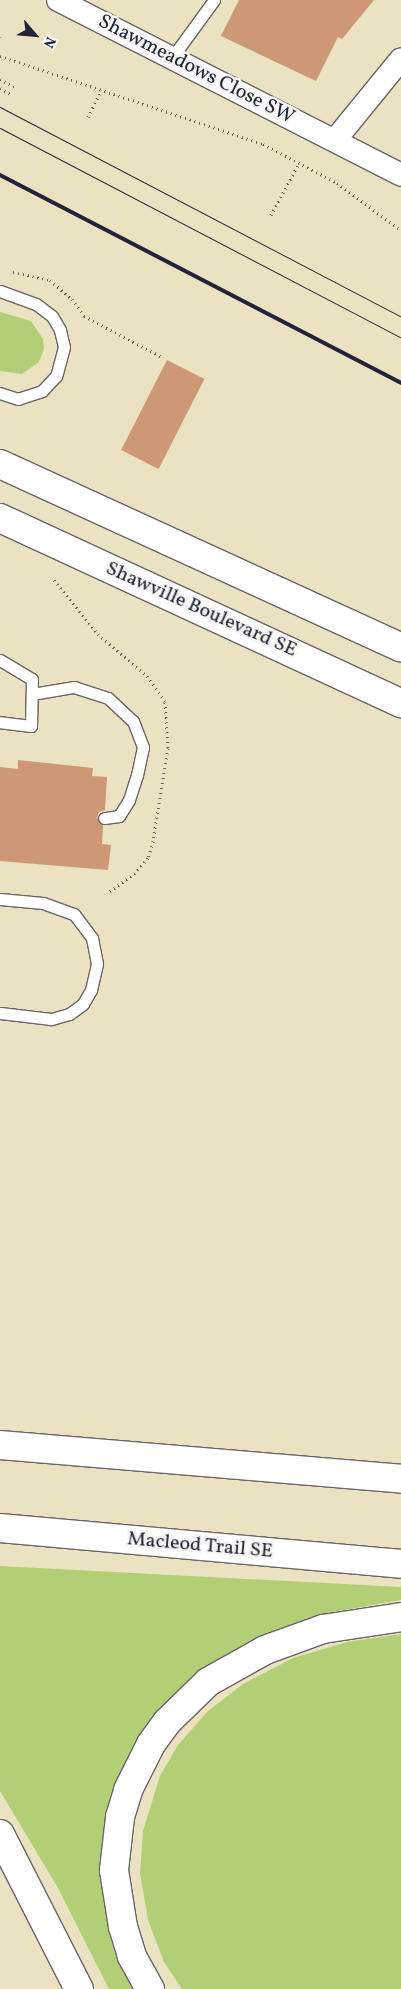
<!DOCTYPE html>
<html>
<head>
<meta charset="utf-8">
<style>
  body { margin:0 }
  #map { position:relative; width:401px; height:1989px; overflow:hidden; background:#eae2c0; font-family:Vollkorn,serif }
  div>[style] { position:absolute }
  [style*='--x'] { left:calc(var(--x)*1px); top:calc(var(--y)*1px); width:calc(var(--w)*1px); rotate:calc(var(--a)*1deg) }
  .green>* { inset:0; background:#b3cf76 }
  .building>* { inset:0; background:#ce9775; transform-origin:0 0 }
  .path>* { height:3px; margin-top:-1.5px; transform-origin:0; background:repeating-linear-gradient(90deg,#68656a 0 1px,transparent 0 5px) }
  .roads { filter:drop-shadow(1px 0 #68656a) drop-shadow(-1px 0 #68656a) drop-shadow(0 1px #68656a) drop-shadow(0 -1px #68656a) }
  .lane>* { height:11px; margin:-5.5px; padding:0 5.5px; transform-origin:5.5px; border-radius:5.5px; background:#fff }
  .street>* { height:22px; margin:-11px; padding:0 11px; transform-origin:11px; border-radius:11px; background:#fff }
  .secondary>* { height:28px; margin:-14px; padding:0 14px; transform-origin:14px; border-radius:14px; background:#fff }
  .highway>* { height:28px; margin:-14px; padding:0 14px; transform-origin:14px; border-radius:14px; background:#fff }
  .tram>* { height:1px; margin:-0.5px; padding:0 0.5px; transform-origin:0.5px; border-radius:0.5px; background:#22223b }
  .rail>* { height:4px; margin:-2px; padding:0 2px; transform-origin:2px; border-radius:2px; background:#22223b }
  span { translate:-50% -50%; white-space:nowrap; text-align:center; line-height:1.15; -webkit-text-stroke:5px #f6f6f2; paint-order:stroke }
  .street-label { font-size:20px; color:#22223b }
  .north { position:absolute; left:10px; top:10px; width:50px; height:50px; -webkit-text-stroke:4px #f6f6f2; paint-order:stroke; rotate:117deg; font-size:14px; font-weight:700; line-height:20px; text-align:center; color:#22223b }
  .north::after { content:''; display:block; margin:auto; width:18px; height:22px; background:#22223b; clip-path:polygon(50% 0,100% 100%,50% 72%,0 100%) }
</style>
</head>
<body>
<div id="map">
  <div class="green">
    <i style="clip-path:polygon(0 312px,31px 321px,43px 339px,44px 349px,39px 362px,22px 374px,0 371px)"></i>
    <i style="clip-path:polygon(0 1566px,401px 1587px,401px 1600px,327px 1613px,260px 1636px,216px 1663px,117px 1792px,139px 1989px,109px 1989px,58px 1888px,0 1791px)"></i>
    <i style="clip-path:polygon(401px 1634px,401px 1989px,182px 1989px,164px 1962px,148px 1920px,140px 1873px,143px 1831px,160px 1776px,178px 1745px,208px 1711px,243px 1684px,293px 1658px,347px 1642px)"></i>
  </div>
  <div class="building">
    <i style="clip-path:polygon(239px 0,374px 0,342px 39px,338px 37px,316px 81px,221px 36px)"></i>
    <i style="left:167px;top:360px;width:42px;height:101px;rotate:27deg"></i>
    <i style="clip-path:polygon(18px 760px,93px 768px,92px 776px,107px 777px,105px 810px,99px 812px,97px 818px,103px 825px,102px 844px,111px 845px,108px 870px,0 861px,0 767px,18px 769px)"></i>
  </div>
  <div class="path">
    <i style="--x:0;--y:37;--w:1;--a:90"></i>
    <i style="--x:0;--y:56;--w:277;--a:18.5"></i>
    <i style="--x:263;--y:144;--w:84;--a:27.8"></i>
    <i style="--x:337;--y:183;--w:79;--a:36.3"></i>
    <i style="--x:0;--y:79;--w:18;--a:29"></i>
    <i style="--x:0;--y:88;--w:14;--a:30"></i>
    <i style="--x:88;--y:117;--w:30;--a:-64"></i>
    <i style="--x:271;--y:215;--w:59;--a:-61.7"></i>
    <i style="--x:13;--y:272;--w:38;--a:12"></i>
    <i style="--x:50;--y:280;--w:29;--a:41"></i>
    <i style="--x:72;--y:299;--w:21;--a:55"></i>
    <i style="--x:84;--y:316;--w:90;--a:27.7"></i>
    <i style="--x:54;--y:580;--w:70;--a:50.8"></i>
    <i style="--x:98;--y:634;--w:65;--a:40.6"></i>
    <i style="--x:147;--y:676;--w:32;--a:55"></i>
    <i style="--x:165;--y:702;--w:46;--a:86.3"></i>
    <i style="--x:168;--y:748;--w:94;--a:99.2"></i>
    <i style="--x:153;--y:841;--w:18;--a:106"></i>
    <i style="--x:148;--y:858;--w:20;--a:131"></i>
    <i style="--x:135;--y:873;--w:31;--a:144"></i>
  </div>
  <div class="roads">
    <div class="lane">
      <i style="--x:171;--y:59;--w:73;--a:-53.9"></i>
      <i style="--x:0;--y:291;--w:38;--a:20"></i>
      <i style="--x:36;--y:304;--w:20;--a:37"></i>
      <i style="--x:52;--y:316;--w:16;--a:60"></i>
      <i style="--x:60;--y:330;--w:17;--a:77"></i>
      <i style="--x:64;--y:347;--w:30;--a:105"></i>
      <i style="--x:56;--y:376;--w:21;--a:133"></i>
      <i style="--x:42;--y:391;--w:25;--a:162"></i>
      <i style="--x:18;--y:399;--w:19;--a:-162"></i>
      <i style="--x:0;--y:660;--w:37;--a:31"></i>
      <i style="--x:32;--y:679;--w:47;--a:91.2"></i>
      <i style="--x:31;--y:726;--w:31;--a:-173"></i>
      <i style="--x:32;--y:694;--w:43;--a:-9.5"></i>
      <i style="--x:74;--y:687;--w:36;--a:18"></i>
      <i style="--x:108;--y:698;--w:34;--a:43"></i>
      <i style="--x:133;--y:721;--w:28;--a:69"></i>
      <i style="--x:143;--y:747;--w:29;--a:102"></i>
      <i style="--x:137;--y:775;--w:26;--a:108"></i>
      <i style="--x:129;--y:800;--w:19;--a:122"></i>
      <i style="--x:119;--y:816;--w:15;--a:172"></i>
      <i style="--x:0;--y:899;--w:43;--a:5.3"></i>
      <i style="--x:43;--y:903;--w:33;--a:20"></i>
      <i style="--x:74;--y:914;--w:30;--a:53"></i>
      <i style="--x:92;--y:938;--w:26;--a:79"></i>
      <i style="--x:97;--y:964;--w:27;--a:103"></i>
      <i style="--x:91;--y:990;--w:16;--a:120"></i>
      <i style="--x:83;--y:1004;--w:17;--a:144"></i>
      <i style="--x:69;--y:1014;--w:19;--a:164"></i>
      <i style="--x:51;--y:1019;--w:51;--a:-173.3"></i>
    </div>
    <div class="street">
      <i style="--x:58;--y:0;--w:385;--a:27"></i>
      <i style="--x:335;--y:140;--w:104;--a:-50.8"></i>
    </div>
    <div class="secondary">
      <i style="--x:0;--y:464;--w:441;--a:24.6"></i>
      <i style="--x:0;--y:518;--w:442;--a:24.8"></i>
    </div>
    <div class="highway">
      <i style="--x:0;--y:1445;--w:402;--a:4.8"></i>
      <i style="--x:0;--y:1528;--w:403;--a:5.1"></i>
      <i style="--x:0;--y:1834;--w:174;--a:63"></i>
      <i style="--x:150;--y:1989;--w:38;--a:-119"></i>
      <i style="--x:132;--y:1956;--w:30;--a:-107"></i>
      <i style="--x:123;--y:1927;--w:58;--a:-99"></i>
      <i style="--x:114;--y:1870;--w:53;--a:-83.5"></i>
      <i style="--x:120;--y:1817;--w:28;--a:-73"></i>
      <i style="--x:128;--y:1790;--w:51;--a:-63.4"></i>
      <i style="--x:151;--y:1744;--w:27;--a:-54"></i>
      <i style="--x:167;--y:1722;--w:57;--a:-44.3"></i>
      <i style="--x:208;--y:1682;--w:65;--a:-29.3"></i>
      <i style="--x:265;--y:1650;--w:62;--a:-19.9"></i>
      <i style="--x:323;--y:1629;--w:79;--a:-8.7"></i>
    </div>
  </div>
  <div class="tram">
    <i style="--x:0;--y:107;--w:453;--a:27.6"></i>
    <i style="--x:0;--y:128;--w:453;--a:27.6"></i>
  </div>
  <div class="rail">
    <i style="--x:0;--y:175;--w:452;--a:27.4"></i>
  </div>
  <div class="street-label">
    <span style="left:196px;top:70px;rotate:27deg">Shawmeadows Close SW</span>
    <span style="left:201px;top:610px;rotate:24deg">Shawville Boulevard SE</span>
    <span style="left:200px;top:1546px;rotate:5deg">Macleod Trail SE</span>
  </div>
  <div class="north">N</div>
</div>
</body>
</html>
